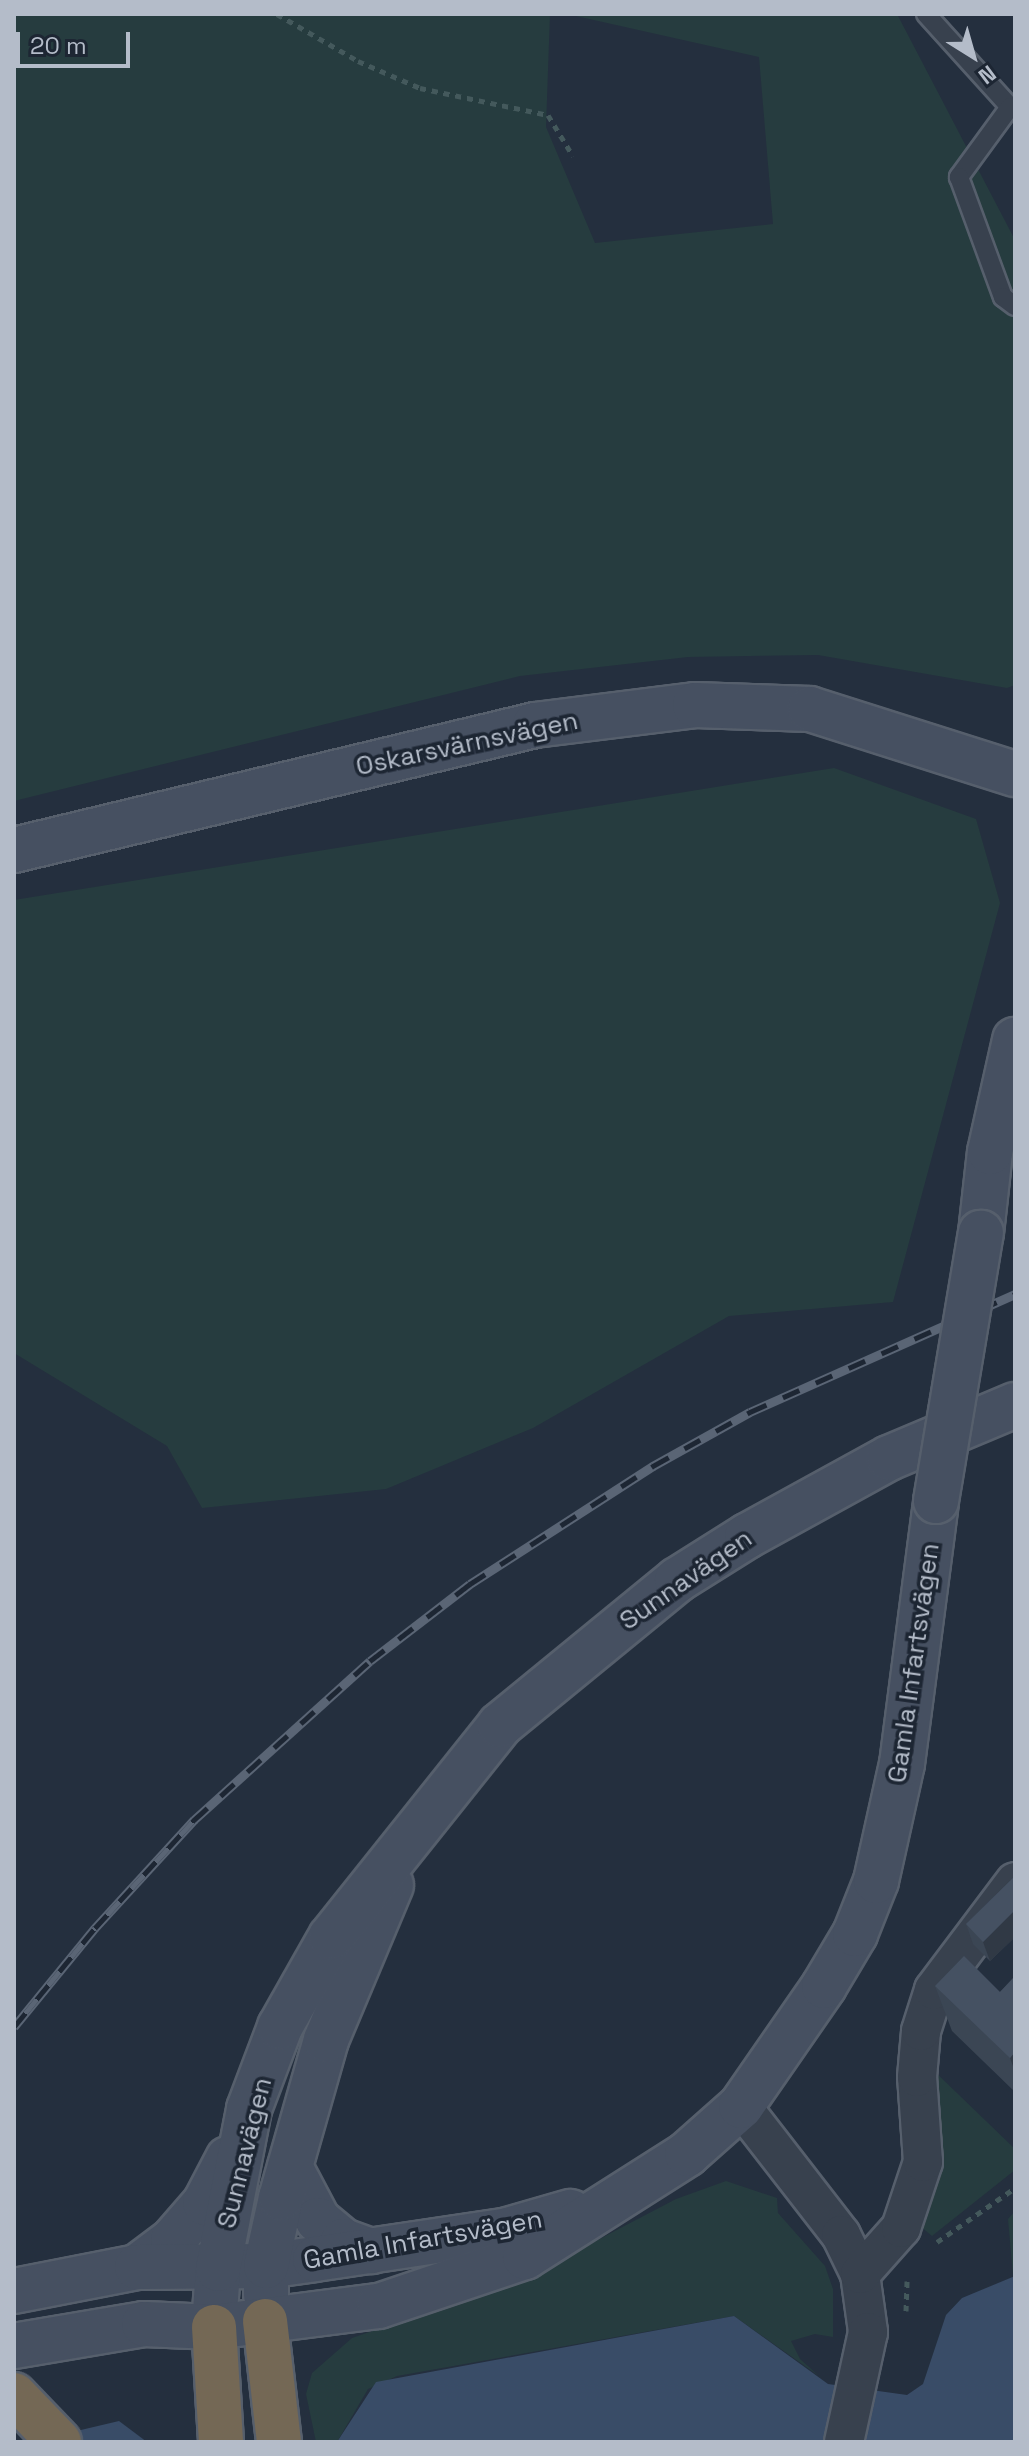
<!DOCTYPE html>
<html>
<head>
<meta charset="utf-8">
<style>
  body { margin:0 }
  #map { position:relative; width:1029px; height:2456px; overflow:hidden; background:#242f3e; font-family:"Space Grotesk",sans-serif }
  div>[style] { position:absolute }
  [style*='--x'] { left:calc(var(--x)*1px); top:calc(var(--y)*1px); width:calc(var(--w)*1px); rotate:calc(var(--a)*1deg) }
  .green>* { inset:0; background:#263c3f }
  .water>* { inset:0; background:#394c67 }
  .path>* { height:5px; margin-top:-2.5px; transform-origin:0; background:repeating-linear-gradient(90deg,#44595c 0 6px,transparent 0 12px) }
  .roads { filter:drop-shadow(2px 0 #565f6c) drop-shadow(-2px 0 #565f6c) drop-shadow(0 2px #565f6c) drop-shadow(0 -2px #565f6c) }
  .lane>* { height:18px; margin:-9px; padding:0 9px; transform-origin:9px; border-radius:9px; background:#38414e }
  .street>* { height:38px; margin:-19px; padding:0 19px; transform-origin:19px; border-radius:19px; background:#38414e }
  .secondary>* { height:44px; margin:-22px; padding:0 22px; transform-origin:22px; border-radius:22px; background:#465061 }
  .highway>* { height:44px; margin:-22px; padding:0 22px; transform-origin:22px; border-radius:22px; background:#746855 }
  .rail>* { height:9px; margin-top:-4.5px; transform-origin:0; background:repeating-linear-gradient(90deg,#1d2633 0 18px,#5a6575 0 36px); box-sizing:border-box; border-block:2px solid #5a6575 }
  .bridges { filter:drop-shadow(2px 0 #565f6c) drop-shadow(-2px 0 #565f6c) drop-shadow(0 2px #565f6c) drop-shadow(0 -2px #565f6c) }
  .secondary-bridge>* { height:44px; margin:-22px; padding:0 22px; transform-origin:22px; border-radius:22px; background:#465061 }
  .wall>* { inset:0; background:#3b4654 }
  .shaded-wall>* { inset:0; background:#303945 }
  .building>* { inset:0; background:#455162 }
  span { translate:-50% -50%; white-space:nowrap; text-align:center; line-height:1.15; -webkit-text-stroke:7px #1d2633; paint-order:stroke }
  .street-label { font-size:26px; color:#b4bcc9 }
  .frame { position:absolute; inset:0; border:16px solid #b4bcc9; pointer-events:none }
  .north { position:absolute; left:933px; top:16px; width:80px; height:80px; -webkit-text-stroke:6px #1d2633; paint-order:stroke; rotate:143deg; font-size:22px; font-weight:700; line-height:32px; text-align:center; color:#b4bcc9 }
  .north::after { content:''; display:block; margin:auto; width:28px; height:36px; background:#b4bcc9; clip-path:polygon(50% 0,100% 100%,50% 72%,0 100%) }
  .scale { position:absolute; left:16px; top:32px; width:114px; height:36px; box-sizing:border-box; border:4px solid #b4bcc9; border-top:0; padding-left:10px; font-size:24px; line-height:28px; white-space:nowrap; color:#b4bcc9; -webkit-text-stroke:6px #1d2633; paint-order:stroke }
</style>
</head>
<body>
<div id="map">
  <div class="green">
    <i style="clip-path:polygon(14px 14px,550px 14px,546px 127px,595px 243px,773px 224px,759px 57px,567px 14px,897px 14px,1015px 240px,1015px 685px,1007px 688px,818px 655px,688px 657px,520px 676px,14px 801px)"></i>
    <i style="clip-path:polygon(834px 768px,976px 819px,1000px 903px,893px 1302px,729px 1316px,533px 1428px,386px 1489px,202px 1508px,167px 1446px,14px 1353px,14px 900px)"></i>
    <i style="clip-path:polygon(929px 2066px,1015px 2149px,1015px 2170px,932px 2236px,920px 2226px)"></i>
    <i style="clip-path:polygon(726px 2181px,777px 2198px,778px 2213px,825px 2266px,833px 2289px,833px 2337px,815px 2334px,791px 2341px,800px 2359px,819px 2376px,734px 2316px,397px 2376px,368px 2389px,337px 2442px,316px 2442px,306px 2394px,312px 2373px,352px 2338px,525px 2278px,676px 2199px)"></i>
    <i style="clip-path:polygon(1015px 2211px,1015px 2276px,1013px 2276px,1008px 2219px)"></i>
  </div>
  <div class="water">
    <i style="clip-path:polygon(1015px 2276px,1015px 2442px,337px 2442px,376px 2382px,734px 2316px,828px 2384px,907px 2395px,923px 2384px,946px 2315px,962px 2298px)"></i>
    <i style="clip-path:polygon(119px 2421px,147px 2442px,30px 2442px)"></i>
  </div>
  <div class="path">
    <i style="--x:277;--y:14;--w:94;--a:30.1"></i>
    <i style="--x:358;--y:61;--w:68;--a:23.5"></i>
    <i style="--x:420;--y:88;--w:131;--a:11.9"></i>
    <i style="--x:548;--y:115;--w:48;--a:58.6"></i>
    <i style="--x:937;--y:2242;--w:95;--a:-34.7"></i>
    <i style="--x:906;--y:2311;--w:30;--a:-88"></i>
  </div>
  <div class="roads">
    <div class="lane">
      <i style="--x:926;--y:14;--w:125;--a:47.9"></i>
      <i style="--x:1010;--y:107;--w:87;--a:126.1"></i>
      <i style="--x:959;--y:177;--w:128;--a:69.9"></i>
      <i style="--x:1003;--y:297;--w:15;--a:37"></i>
    </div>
    <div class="street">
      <i style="--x:741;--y:2106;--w:163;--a:52.2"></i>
      <i style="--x:841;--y:2235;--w:43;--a:64"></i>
      <i style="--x:860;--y:2274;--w:59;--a:82.1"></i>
      <i style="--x:868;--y:2332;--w:113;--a:102.3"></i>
      <i style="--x:860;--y:2274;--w:62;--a:-48.3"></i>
      <i style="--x:901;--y:2228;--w:70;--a:-71.6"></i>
      <i style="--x:923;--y:2162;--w:85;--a:-94"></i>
      <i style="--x:917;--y:2077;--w:46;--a:-85"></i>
      <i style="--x:921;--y:2031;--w:43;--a:-72.4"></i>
      <i style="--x:934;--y:1990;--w:135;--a:-53.1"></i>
    </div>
    <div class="secondary">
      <i style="--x:14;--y:850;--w:536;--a:-13.49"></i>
      <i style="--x:535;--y:725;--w:161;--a:-7.1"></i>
      <i style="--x:695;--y:705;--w:115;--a:2"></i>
      <i style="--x:810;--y:709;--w:215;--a:17.6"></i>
      <i style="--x:981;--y:1233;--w:81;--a:-83.7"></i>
      <i style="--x:990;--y:1152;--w:115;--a:-77.4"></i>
      <i style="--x:290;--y:2167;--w:60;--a:62.2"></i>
      <i style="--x:318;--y:2220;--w:33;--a:40"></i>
      <i style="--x:343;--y:2241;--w:30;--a:20"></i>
      <i style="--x:137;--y:2267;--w:45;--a:-36.9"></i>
      <i style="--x:173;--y:2240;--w:49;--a:-49.1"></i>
      <i style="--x:205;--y:2203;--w:50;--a:-62.4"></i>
      <i style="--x:14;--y:2291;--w:125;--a:-11"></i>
      <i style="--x:137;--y:2267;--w:129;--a:-0.4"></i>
      <i style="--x:266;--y:2266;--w:49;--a:-8.1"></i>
      <i style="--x:315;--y:2259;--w:195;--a:-8.5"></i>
      <i style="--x:508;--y:2230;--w:65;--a:-16.2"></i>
      <i style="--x:266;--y:2295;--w:29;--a:-90"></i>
      <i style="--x:266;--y:2266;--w:70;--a:-77.6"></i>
      <i style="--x:281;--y:2198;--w:164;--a:-74.1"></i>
      <i style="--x:326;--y:2040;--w:168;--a:-67.2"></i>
      <i style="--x:214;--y:2327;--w:58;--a:-86.1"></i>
      <i style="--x:218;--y:2269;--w:163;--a:-79"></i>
      <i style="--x:249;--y:2109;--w:88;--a:-69.3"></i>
      <i style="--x:280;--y:2027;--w:103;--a:-60.5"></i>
      <i style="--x:331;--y:1937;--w:271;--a:-51.4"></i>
      <i style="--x:500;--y:1725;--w:229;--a:-39.3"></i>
      <i style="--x:677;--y:1580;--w:83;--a:-32.2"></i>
      <i style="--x:747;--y:1536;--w:162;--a:-28.8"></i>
      <i style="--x:889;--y:1458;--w:137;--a:-22.8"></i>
      <i style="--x:14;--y:2346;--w:132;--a:-9.6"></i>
      <i style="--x:144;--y:2324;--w:70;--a:2.5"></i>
      <i style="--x:214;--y:2327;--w:166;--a:-7.3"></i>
      <i style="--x:379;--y:2306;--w:154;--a:-18.6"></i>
      <i style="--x:525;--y:2257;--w:192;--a:-32.4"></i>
      <i style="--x:687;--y:2154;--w:72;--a:-41.6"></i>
      <i style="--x:741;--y:2106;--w:146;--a:-55.3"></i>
      <i style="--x:824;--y:1986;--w:61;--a:-59.2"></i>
      <i style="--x:855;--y:1934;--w:57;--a:-68.4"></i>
      <i style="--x:876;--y:1881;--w:120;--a:-77.5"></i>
      <i style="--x:902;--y:1764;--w:265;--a:-82.6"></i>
    </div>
    <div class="highway">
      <i style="--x:265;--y:2321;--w:122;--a:83.4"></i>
      <i style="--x:214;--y:2327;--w:115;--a:86.5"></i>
      <i style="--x:14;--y:2395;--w:65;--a:46.2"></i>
    </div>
  </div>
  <div class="rail">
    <i style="--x:14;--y:2027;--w:128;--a:-50.7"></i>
    <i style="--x:95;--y:1928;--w:147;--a:-47.5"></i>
    <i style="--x:194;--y:1820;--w:237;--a:-42.1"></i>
    <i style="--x:370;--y:1661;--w:126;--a:-37.6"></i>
    <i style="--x:470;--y:1584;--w:218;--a:-32.8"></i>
    <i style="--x:653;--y:1466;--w:111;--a:-29.1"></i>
    <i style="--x:750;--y:1412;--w:290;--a:-24"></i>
  </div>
  <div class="bridges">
    <div class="secondary-bridge">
      <i style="--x:936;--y:1501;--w:272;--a:-80.5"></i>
    </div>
  </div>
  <div class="wall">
    <i style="clip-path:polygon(1015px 1876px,1015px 1937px,990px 1961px,973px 1944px,966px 1924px)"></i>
    <i style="clip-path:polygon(1015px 1976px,1015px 2092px,952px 2031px,935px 1986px,1000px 1992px)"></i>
  </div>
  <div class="shaded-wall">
    <i style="clip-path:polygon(1015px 1910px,1015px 1937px,990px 1961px,983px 1942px)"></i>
    <i style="clip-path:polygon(1015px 2052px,1015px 2072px,1010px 2058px)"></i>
  </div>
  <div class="building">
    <i style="clip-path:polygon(1015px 1876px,1015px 1910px,983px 1942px,966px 1924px)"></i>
    <i style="clip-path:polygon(964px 1956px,1000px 1992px,1015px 1976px,1015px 2052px,1010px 2058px,935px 1986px)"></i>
  </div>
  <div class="street-label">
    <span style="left:467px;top:744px;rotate:-12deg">Oskarsvärnsvägen</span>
    <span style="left:686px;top:1580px;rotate:-35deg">Sunnavägen</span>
    <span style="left:914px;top:1663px;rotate:-82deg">Gamla Infartsvägen</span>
    <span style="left:245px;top:2153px;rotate:-76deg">Sunnavägen</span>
    <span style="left:423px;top:2240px;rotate:-10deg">Gamla Infartsvägen</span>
  </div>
  <div class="frame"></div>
  <div class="north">N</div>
  <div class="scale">20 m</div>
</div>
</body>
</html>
